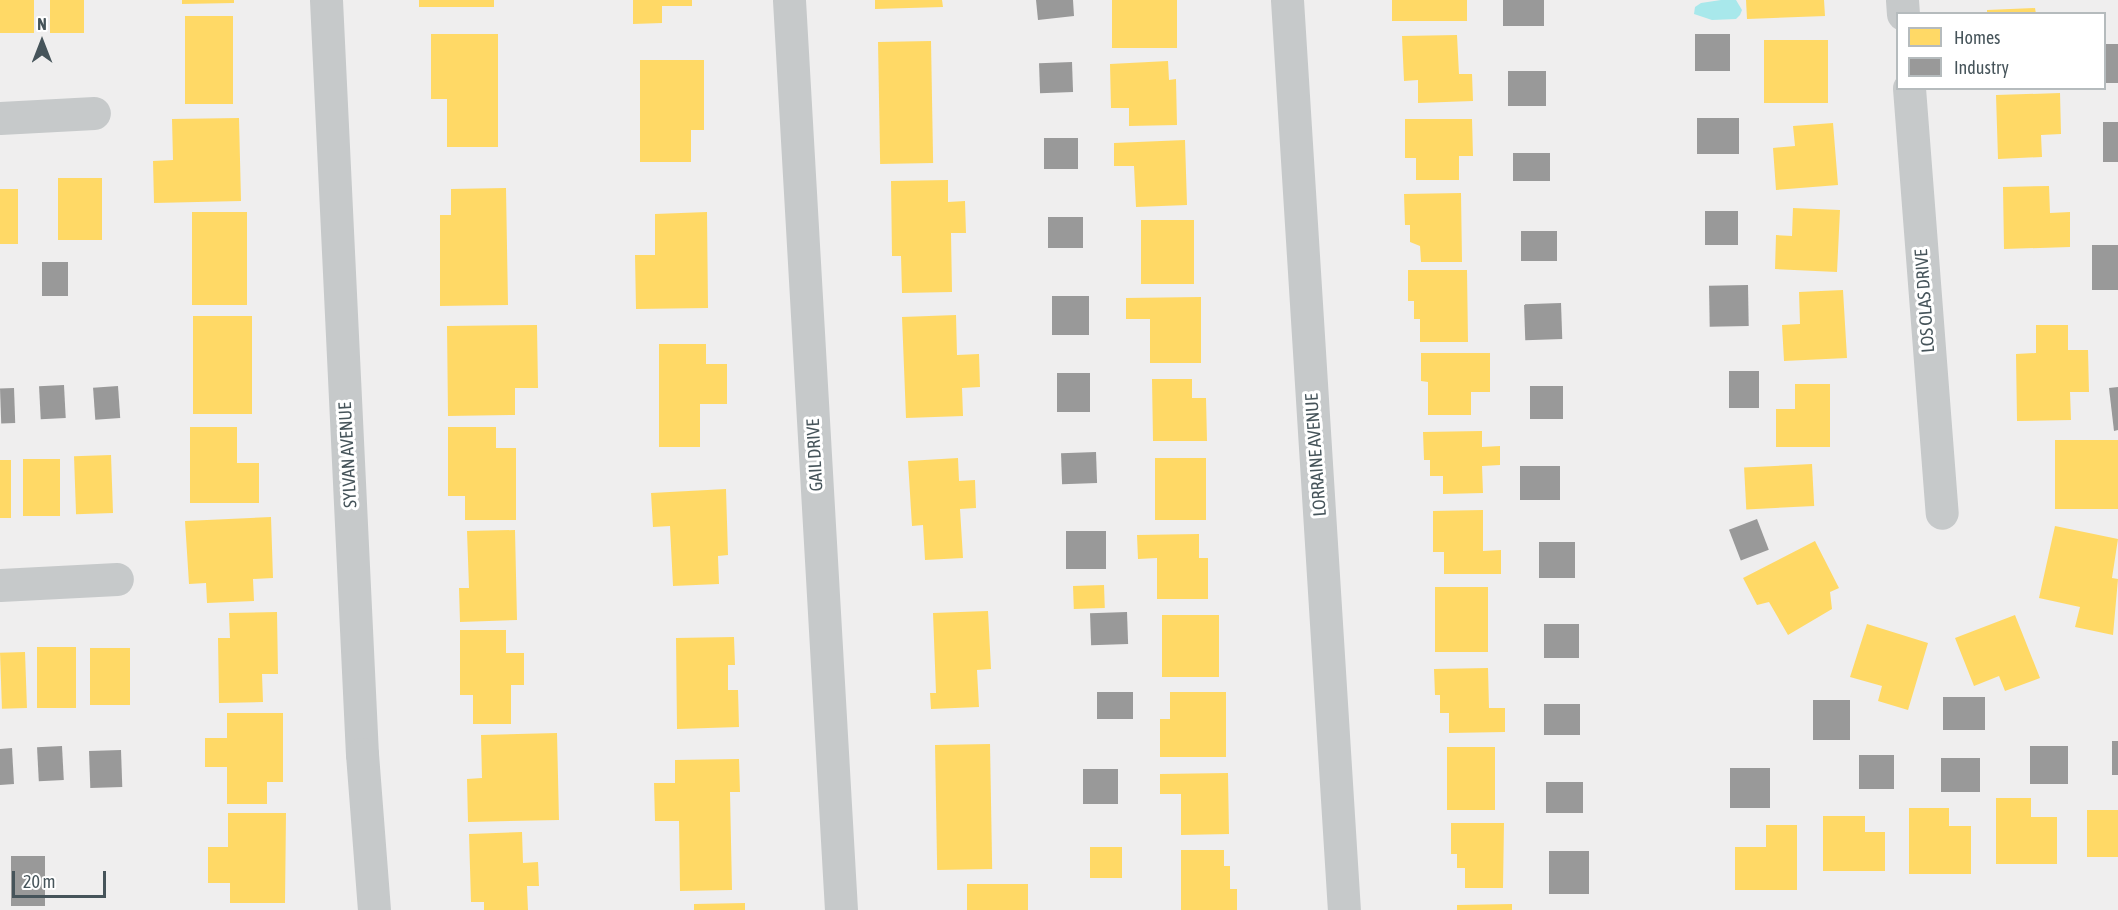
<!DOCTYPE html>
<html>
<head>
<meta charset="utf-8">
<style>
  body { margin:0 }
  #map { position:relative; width:2118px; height:910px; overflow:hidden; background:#efeeee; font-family:"Asap Condensed",sans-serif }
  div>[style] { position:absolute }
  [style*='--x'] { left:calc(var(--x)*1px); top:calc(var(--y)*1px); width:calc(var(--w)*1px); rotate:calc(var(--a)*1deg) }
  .water>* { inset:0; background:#a8e8eb }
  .homes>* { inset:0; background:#ffd966; transform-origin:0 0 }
  .industry>* { inset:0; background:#999; transform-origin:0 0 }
  .street>* { height:33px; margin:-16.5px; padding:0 16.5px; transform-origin:16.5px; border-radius:16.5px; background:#c6c9ca }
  span { translate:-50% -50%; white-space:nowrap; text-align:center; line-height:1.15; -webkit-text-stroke:6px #fff; paint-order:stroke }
  .street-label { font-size:18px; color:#46545a }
  .legend { position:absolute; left:1896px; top:12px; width:210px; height:78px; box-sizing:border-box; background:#fff; border:2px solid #b5bbbd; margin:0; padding:8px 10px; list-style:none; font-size:18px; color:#46545a }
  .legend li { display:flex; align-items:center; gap:12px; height:30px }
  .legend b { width:30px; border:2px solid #b5bbbd }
  .north { position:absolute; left:12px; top:12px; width:60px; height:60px; -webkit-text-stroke:4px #fff; paint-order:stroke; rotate:0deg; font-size:16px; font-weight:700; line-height:24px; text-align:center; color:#46545a }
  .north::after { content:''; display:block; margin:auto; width:21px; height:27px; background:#46545a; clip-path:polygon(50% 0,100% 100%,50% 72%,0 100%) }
  .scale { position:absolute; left:12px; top:871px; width:94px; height:27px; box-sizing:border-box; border:3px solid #46545a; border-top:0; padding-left:8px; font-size:18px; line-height:21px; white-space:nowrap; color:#46545a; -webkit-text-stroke:4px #fff; paint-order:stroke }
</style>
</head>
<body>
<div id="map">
  <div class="water">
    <i style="clip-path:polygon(1721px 0,1736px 0,1742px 10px,1740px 15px,1736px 19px,1712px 20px,1694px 14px,1695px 7px,1701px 3px)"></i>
  </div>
  <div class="homes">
    <i style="left:0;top:0;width:34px;height:33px"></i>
    <i style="left:50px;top:0;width:34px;height:33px"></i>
    <i style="clip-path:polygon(182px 0,234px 0,234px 3px,182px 4px)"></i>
    <i style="left:419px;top:0;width:75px;height:7px"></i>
    <i style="clip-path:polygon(633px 0,692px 0,692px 6px,662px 6px,662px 23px,633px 24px)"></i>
    <i style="clip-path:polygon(875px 0,942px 0,943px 7px,875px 9px)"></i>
    <i style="left:1112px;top:0;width:65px;height:48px"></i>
    <i style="left:1392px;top:0;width:75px;height:21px"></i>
    <i style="clip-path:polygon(1746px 0,1824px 0,1825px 16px,1747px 19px)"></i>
    <i style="clip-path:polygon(2035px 8px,2036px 14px,1987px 14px,1987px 10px)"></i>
    <i style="left:185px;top:16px;width:48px;height:88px"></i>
    <i style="clip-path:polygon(431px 34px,498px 34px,498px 147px,447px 147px,447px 99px,431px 99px)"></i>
    <i style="clip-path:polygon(1457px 35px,1459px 74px,1472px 74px,1473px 101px,1418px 103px,1418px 80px,1404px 81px,1402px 36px)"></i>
    <i style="left:1828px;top:40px;width:63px;height:64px;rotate:90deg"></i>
    <i style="left:931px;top:41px;width:122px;height:53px;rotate:89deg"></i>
    <i style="clip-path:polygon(640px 60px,704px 60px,704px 130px,691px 130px,691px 162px,640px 162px)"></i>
    <i style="clip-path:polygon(1168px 61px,1169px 80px,1176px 79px,1177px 125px,1129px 126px,1129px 108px,1111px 108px,1110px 64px)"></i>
    <i style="clip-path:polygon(2060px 93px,2061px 134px,2041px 135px,2042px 157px,1998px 159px,1996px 95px)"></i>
    <i style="clip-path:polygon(239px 118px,241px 201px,154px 203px,153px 161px,173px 160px,172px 119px)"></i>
    <i style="clip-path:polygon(1405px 119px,1472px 119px,1473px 156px,1459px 156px,1459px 180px,1416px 180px,1416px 158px,1405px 158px)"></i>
    <i style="clip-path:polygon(1833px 123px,1838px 185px,1776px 190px,1773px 148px,1795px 146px,1793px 126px)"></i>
    <i style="clip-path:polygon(1185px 140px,1187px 205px,1136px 207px,1134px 166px,1114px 166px,1114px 143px)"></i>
    <i style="left:58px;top:178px;width:44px;height:62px"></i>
    <i style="clip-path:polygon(948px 180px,948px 202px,965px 201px,966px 233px,951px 233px,952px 292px,902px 293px,901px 256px,892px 256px,891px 181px)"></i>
    <i style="clip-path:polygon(2049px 186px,2050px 213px,2070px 212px,2070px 247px,2004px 249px,2003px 187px)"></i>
    <i style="clip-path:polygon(506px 188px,508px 305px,440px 306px,440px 215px,451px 215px,451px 189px)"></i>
    <i style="left:0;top:189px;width:18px;height:55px"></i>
    <i style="clip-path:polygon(1461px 193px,1462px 262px,1421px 262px,1420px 246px,1410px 242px,1410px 225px,1405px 225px,1404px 194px)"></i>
    <i style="clip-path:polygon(1793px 208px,1840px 210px,1837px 272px,1775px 269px,1776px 235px,1792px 236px)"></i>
    <i style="left:247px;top:212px;width:93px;height:55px;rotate:90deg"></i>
    <i style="clip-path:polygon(707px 212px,708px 308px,636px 309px,635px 255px,655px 255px,655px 214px)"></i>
    <i style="left:1141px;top:220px;width:53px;height:64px"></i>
    <i style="clip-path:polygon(1408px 270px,1467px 270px,1468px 342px,1420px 342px,1420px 319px,1414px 319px,1414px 301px,1408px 301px)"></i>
    <i style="clip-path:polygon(1843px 290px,1847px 358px,1784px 361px,1782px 325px,1800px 324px,1799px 292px)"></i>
    <i style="clip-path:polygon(1201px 297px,1201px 363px,1150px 363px,1150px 319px,1126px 319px,1126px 298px)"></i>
    <i style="clip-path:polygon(956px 315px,957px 355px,979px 354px,980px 387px,962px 388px,963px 416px,906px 418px,902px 317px)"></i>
    <i style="left:193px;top:316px;width:59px;height:98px"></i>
    <i style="clip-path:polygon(537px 325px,538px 388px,515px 388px,515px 415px,448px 416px,447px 326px)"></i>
    <i style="clip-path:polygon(2036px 325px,2068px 325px,2068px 350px,2088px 350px,2089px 392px,2070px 392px,2071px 420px,2017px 421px,2016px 354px,2036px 353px)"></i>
    <i style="clip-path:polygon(659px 344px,706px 344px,706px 364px,727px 364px,727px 404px,700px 404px,700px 447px,659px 447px)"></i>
    <i style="clip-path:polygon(1421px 353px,1490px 353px,1490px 392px,1471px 392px,1471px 415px,1428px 415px,1428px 382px,1421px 381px)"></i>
    <i style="clip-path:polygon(1152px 379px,1192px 379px,1192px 398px,1206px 398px,1207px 441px,1153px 441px)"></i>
    <i style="clip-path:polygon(1795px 384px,1830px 384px,1830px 447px,1776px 447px,1776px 409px,1795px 409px)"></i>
    <i style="clip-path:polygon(190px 427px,237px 427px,237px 463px,259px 463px,259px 503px,190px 503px)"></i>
    <i style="clip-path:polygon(448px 427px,496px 427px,496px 448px,516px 448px,516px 520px,465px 520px,465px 496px,448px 496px)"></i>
    <i style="clip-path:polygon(1482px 431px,1482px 447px,1500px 446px,1500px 465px,1482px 466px,1483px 493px,1443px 494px,1443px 476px,1430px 476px,1430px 460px,1424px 460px,1423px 432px)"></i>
    <i style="left:2118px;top:440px;width:69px;height:63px;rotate:90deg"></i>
    <i style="left:111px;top:455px;width:58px;height:37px;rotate:88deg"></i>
    <i style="clip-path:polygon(958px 458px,959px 481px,975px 480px,976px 508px,960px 509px,963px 558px,925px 560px,923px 525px,912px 526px,908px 461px)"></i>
    <i style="left:1155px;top:458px;width:51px;height:62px"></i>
    <i style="left:23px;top:459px;width:37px;height:57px"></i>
    <i style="left:0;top:460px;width:11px;height:58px"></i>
    <i style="left:1812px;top:464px;width:42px;height:68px;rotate:87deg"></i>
    <i style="clip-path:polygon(726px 489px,728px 555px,718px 556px,719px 584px,673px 586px,670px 526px,653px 527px,651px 493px)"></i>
    <i style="clip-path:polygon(1483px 510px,1483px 551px,1501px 550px,1501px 574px,1444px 574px,1444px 552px,1433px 552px,1433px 511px)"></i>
    <i style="clip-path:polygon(271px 517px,273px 578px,253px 579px,254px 601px,207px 603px,206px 583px,189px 584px,185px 521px)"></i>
    <i style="clip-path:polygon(2055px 526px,2118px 539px,2112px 578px,2118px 579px,2113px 635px,2075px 627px,2080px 607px,2039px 598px)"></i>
    <i style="clip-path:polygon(515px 530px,517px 620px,460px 622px,459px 588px,469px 588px,467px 531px)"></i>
    <i style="clip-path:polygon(1199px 534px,1199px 558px,1208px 558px,1208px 599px,1157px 599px,1157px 558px,1138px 559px,1137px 535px)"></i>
    <i style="clip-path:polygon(1815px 541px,1839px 588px,1830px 592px,1832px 609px,1788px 635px,1769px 602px,1757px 605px,1743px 578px)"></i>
    <i style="left:1104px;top:585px;width:23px;height:31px;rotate:88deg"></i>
    <i style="left:1435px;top:587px;width:53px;height:65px"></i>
    <i style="clip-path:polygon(988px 611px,991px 669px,977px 670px,979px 707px,931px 709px,930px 693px,936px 693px,933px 613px)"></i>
    <i style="clip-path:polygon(277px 612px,278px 674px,262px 674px,263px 702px,219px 703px,218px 638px,230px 638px,229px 613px)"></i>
    <i style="left:1162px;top:615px;width:57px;height:62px"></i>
    <i style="clip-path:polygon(2015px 615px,2040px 678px,2005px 691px,1999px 676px,1974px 686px,1955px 638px)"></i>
    <i style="clip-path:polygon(1867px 624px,1928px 643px,1908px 710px,1878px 701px,1882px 686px,1850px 677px)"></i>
    <i style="clip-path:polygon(460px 630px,506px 630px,506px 653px,524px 653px,524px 685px,511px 685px,511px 724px,473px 724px,473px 695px,460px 695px)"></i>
    <i style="clip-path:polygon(734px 637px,735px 665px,728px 665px,728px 690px,738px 690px,739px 727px,677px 729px,676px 638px)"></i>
    <i style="left:37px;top:647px;width:39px;height:61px"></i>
    <i style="left:90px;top:648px;width:40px;height:57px"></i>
    <i style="left:25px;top:652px;width:56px;height:25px;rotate:88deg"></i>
    <i style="clip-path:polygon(1488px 668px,1489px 708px,1505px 708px,1505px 732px,1449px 733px,1449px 713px,1440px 713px,1440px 695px,1435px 695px,1434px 669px)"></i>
    <i style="clip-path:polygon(1170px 692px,1226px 692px,1226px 757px,1160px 757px,1160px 719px,1170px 719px)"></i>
    <i style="clip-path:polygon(227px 713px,283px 713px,283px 782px,267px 782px,267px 804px,227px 804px,227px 767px,205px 767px,205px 738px,227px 738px)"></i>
    <i style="clip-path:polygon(557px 733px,559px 820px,468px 822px,467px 779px,482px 778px,481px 735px)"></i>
    <i style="left:990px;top:744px;width:125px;height:55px;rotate:89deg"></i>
    <i style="left:1447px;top:747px;width:48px;height:63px"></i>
    <i style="clip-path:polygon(739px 759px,740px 792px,730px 792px,732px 890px,680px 891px,679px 821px,655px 821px,654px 783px,675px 783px,675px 760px)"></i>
    <i style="clip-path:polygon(1228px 773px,1229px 834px,1181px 835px,1181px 794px,1160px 794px,1160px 774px)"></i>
    <i style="clip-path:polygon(1996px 798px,2031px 798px,2031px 817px,2057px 817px,2057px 864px,1996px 864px)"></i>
    <i style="clip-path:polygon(1909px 808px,1949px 808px,1949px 826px,1971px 826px,1971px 874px,1909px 874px)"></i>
    <i style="left:2087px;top:810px;width:31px;height:47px"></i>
    <i style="clip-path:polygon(228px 813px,286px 813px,285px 903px,230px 903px,230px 883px,208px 883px,208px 847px,228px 847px)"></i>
    <i style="clip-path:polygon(1823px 816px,1865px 816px,1865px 832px,1885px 832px,1885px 871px,1823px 871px)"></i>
    <i style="clip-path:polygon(1451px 823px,1504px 823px,1503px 888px,1465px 888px,1465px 868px,1457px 868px,1457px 854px,1451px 854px)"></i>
    <i style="clip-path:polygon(1766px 825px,1797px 825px,1797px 890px,1735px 890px,1735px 847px,1766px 847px)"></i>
    <i style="clip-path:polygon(522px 832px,523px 863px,538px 862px,539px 886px,527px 886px,528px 910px,484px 910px,484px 902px,471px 902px,469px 834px)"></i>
    <i style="left:1090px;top:847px;width:32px;height:31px"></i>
    <i style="clip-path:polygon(1181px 850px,1224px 850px,1224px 866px,1230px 866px,1230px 889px,1237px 889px,1237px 910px,1181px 910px)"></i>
    <i style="left:1028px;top:884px;width:26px;height:61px;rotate:90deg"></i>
    <i style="clip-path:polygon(745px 903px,745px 910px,694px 910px,694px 904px)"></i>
    <i style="clip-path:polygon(1512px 904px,1512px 910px,1457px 910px,1457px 905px)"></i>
  </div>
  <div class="industry">
    <i style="clip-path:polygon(1036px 0,1073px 0,1074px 16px,1038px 20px)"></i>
    <i style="left:1503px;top:0;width:41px;height:26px"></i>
    <i style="left:1695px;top:34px;width:35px;height:37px"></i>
    <i style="left:2104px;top:44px;width:14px;height:39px"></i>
    <i style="left:1072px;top:62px;width:30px;height:33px;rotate:88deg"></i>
    <i style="left:1508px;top:71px;width:38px;height:35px"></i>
    <i style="left:1697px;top:118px;width:42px;height:36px"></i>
    <i style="left:2103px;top:122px;width:15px;height:40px"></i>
    <i style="left:1044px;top:138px;width:34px;height:31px"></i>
    <i style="left:1513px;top:153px;width:37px;height:28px"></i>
    <i style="left:1705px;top:211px;width:33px;height:34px"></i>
    <i style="left:1048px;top:217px;width:35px;height:31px"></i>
    <i style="left:1521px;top:231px;width:36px;height:30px"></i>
    <i style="left:2092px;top:245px;width:26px;height:45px"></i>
    <i style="left:42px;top:262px;width:26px;height:34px"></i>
    <i style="left:1748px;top:285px;width:41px;height:39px;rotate:89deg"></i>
    <i style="left:1052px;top:296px;width:37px;height:39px"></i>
    <i style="left:1561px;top:303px;width:36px;height:37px;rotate:88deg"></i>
    <i style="left:1729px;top:371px;width:30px;height:37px"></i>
    <i style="left:1057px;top:373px;width:33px;height:39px"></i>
    <i style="left:64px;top:385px;width:33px;height:25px;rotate:87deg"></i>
    <i style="left:118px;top:386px;width:32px;height:25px;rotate:86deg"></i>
    <i style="left:1530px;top:386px;width:33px;height:33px"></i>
    <i style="clip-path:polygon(2118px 387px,2118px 430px,2114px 431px,2109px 388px)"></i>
    <i style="left:14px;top:388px;width:35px;height:14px;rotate:88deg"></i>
    <i style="left:1096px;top:452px;width:31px;height:35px;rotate:88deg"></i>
    <i style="left:1520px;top:466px;width:40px;height:34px"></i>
    <i style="left:1757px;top:519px;width:33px;height:30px;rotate:69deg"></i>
    <i style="left:1066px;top:531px;width:40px;height:38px"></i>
    <i style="left:1539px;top:542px;width:36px;height:36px"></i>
    <i style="left:1127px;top:612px;width:32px;height:37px;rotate:88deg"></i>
    <i style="left:1544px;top:624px;width:35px;height:34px"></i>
    <i style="left:1097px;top:692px;width:36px;height:27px"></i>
    <i style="left:1943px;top:697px;width:42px;height:33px"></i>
    <i style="left:1813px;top:700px;width:37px;height:40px"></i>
    <i style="left:1544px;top:704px;width:36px;height:31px"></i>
    <i style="left:2112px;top:741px;width:6px;height:34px"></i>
    <i style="left:62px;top:746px;width:34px;height:25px;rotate:87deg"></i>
    <i style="left:2030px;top:746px;width:38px;height:38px"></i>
    <i style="clip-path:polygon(12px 748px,14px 784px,0 785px,0 749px)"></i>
    <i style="left:121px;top:750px;width:37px;height:32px;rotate:88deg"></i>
    <i style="left:1859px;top:755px;width:35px;height:34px"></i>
    <i style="left:1941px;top:758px;width:39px;height:34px"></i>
    <i style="left:1730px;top:768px;width:40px;height:40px"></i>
    <i style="left:1083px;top:769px;width:35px;height:35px"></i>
    <i style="left:1546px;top:782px;width:37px;height:31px"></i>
    <i style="left:1549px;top:851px;width:40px;height:43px"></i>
    <i style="left:11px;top:856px;width:34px;height:50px"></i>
  </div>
  <div class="street">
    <i style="--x:326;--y:0;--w:755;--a:87.27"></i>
    <i style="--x:362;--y:754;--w:156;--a:85.6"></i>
    <i style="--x:789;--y:0;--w:911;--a:86.73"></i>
    <i style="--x:1287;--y:0;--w:912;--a:86.42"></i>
    <i style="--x:1902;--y:0;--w:14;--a:86"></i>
    <i style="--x:1909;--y:88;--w:426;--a:85.6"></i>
    <i style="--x:0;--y:118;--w:94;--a:-3"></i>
    <i style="--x:0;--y:585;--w:117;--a:-2.9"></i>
  </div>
  <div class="street-label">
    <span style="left:1925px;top:301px;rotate:-94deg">LOS OLAS DRIVE</span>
    <span style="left:348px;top:455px;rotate:-93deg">SYLVAN AVENUE</span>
    <span style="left:815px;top:455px;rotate:-93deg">GAIL DRIVE</span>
    <span style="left:1316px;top:455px;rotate:-94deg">LORRAINE AVENUE</span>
  </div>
  <ul class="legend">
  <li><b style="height:16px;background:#ffd966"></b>Homes</li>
  <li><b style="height:16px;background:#999"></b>Industry</li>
  </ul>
  <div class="north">N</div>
  <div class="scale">20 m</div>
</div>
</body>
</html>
